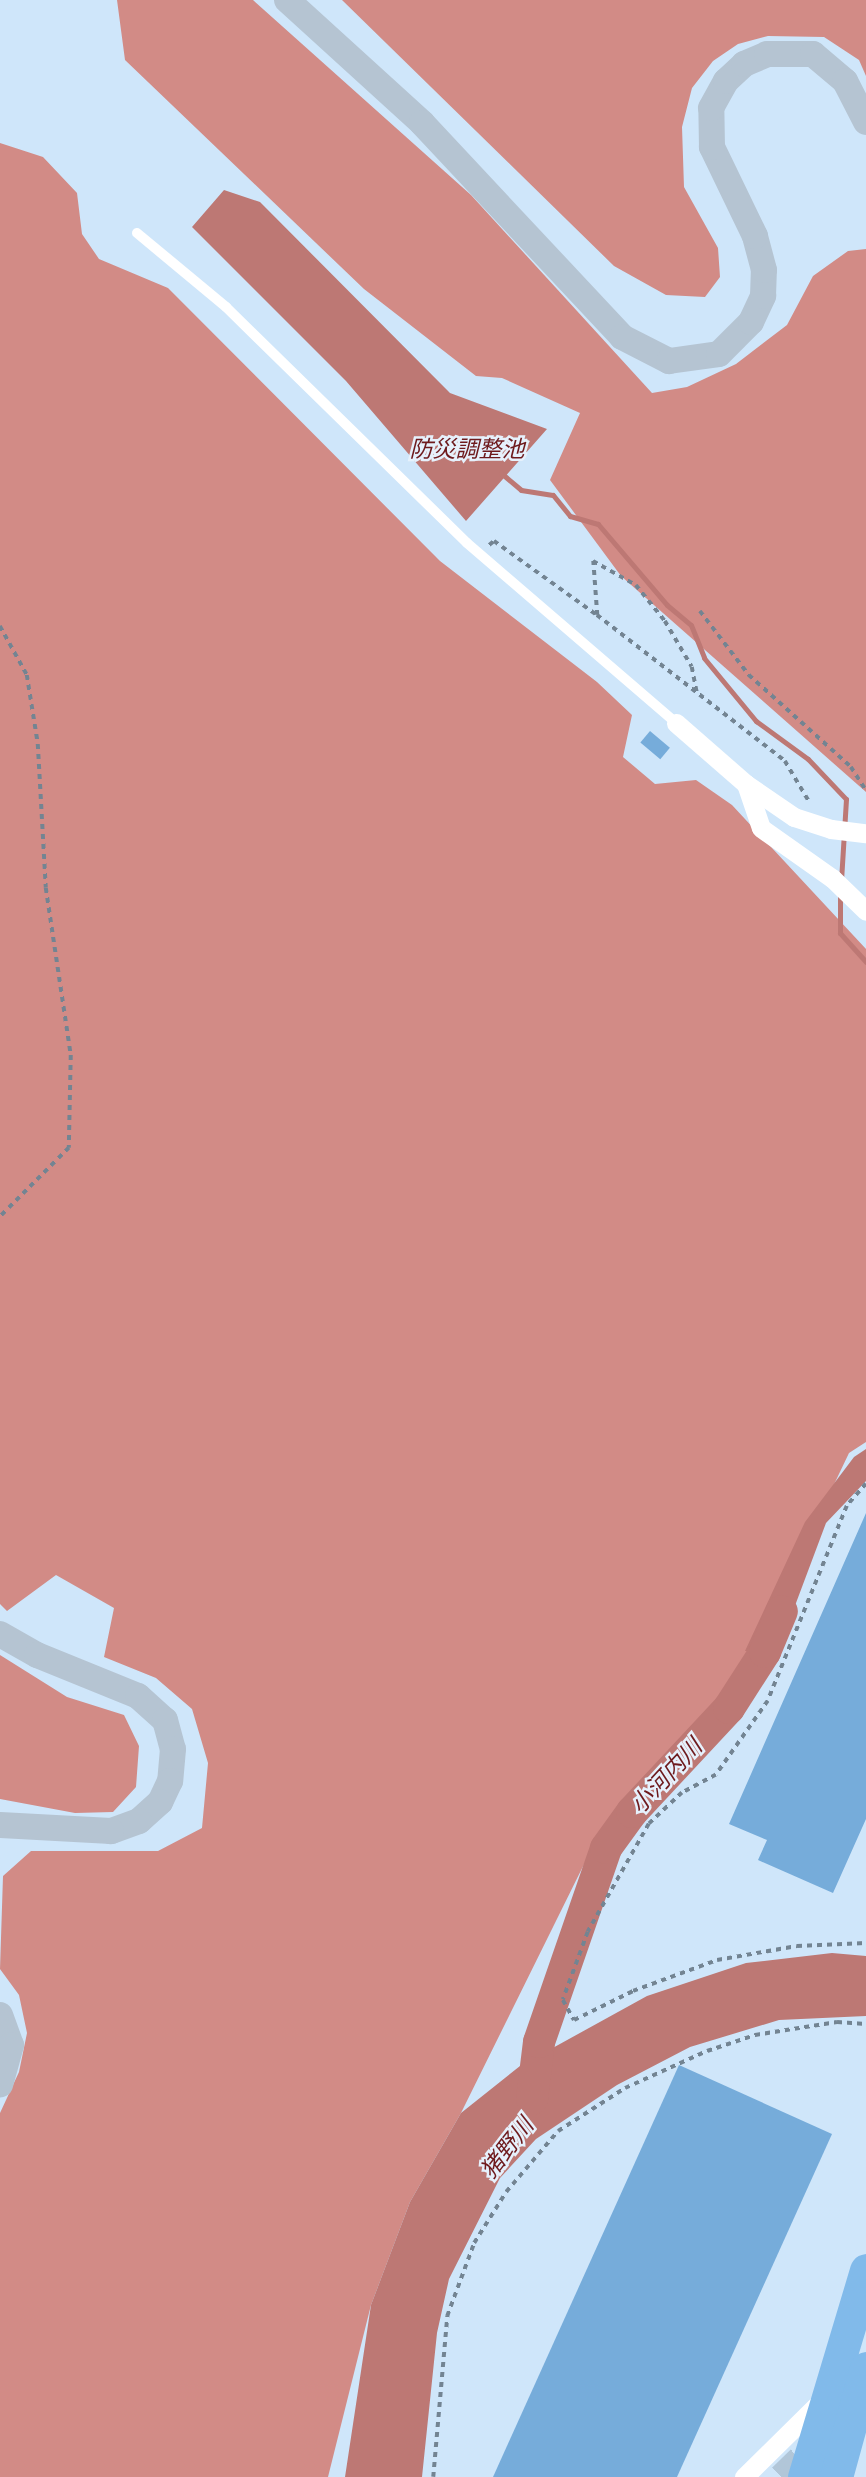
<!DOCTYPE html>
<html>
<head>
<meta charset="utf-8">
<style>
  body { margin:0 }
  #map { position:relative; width:866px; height:2477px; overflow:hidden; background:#cfe6fa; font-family:Cabin,"Noto Sans JP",sans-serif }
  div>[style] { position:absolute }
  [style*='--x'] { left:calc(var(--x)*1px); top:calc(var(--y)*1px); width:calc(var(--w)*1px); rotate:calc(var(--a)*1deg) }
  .forest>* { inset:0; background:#d28b86 }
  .water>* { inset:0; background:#bd7874 }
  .stream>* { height:5px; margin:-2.5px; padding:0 2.5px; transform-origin:2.5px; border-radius:2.5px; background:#bd7874 }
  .river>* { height:32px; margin:-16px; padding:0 16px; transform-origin:16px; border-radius:16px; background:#bd7874 }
  .building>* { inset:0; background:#76acda; transform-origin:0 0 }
  .secondary-tunnel>* { height:26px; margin-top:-13px; transform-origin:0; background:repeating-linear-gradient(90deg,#b1c6d8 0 26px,transparent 0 39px) }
  .path>* { height:3.5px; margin-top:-1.75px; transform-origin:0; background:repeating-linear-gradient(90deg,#738492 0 5px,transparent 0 10px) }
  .lane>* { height:10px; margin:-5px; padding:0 5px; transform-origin:5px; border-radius:5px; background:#fff }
  .street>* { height:19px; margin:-9.5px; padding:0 9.5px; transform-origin:9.5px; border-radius:9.5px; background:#fff }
  .secondary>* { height:26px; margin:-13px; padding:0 13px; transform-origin:13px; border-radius:13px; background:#b5c4d2 }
  .highway>* { height:33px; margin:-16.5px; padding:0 16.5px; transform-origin:16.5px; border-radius:16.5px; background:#81baea }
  span { translate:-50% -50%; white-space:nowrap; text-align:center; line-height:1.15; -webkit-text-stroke:5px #e6f1fc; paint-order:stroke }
  .water-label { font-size:23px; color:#6e1a1d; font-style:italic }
</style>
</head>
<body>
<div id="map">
  <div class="forest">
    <i style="clip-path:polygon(117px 0,253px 0,471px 195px,652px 393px,687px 387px,736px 364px,787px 325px,813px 276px,848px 251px,866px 249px,866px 792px,621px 576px,550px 480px,580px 413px,502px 378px,476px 376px,364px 289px,125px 60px)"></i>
    <i style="clip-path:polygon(342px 0,866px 0,866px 76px,859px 60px,824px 37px,768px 36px,738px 44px,713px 61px,692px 88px,682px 127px,684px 187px,718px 248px,720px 277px,705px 297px,666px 295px,614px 266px)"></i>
    <i style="clip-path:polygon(0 143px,43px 157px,77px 193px,82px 234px,99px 259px,168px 288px,440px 561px,597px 682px,632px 715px,623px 757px,655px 784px,696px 780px,732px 805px,866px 949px,866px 1442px,849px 1453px,755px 1650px,692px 1731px,647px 1774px,598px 1836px,461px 2113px,410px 2202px,371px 2305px,328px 2477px,0 2477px,0 2113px,19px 2072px,27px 2033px,19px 1995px,0 1969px,3px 1876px,31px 1851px,158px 1851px,202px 1828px,208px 1763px,192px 1709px,156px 1678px,104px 1657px,114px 1608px,56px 1575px,7px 1611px,0 1604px)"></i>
    <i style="clip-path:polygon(0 1655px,67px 1697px,124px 1715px,139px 1746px,136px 1787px,113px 1812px,75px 1813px,0 1799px)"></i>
  </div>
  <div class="water">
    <i style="clip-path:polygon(224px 190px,260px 202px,450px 393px,547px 429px,466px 521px,346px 381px,192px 227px)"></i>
    <i style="clip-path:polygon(866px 1449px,866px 1481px,826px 1523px,778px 1651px,745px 1651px,805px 1522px,854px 1457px)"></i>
    <i style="clip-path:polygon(832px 1953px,866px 1956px,866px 2016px,779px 2020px,690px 2047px,617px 2085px,536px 2139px,500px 2178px,449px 2279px,437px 2333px,422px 2477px,345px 2477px,371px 2305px,410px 2202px,461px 2113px,520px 2066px,647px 1996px,746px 1963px)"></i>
  </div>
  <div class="stream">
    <i style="--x:501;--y:473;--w:26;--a:40"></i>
    <i style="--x:521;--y:490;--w:32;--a:9"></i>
    <i style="--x:553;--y:495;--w:27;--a:51"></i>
    <i style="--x:570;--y:516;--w:29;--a:16"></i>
    <i style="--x:598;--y:524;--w:106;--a:49.6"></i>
    <i style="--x:667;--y:605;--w:31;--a:40"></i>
    <i style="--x:691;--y:625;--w:35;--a:68"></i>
    <i style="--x:704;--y:658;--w:82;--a:50.5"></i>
    <i style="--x:756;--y:721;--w:64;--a:36.2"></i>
    <i style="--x:808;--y:759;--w:55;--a:46.5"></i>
    <i style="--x:846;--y:799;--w:81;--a:93.5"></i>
    <i style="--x:840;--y:893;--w:40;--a:90"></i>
    <i style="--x:840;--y:933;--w:39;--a:48"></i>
  </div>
  <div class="river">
    <i style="--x:532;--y:2099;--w:57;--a:-83"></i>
    <i style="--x:539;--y:2042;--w:205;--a:-70.9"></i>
    <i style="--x:606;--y:1848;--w:44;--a:-54.2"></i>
    <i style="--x:632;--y:1812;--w:142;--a:-47"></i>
    <i style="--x:729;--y:1708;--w:67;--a:-57.3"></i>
    <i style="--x:765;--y:1652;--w:44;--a:-67.5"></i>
  </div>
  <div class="building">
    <i style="left:650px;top:731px;width:26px;height:15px;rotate:40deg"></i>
    <i style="clip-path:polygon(866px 1513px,866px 1819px,833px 1893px,758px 1860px,767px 1840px,729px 1824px)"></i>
    <i style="clip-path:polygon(679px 2065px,832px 2134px,677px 2477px,493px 2477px)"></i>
  </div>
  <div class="secondary-tunnel">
    <i style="--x:781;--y:2477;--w:47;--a:-44.1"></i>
  </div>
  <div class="path">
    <i style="--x:489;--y:545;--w:6;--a:-39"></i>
    <i style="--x:494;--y:541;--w:127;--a:35.7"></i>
    <i style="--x:597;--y:615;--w:238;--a:37.8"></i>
    <i style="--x:785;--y:761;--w:49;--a:59.2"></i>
    <i style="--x:700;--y:611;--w:81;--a:52.6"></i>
    <i style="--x:749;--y:675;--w:137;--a:42"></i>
    <i style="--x:851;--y:767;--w:27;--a:57"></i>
    <i style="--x:597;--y:615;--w:54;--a:-94.2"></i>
    <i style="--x:593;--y:561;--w:49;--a:29.2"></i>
    <i style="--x:636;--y:585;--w:46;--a:51.1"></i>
    <i style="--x:665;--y:621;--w:53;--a:59.6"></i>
    <i style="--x:692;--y:667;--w:25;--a:79"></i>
    <i style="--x:0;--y:626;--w:56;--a:61.1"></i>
    <i style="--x:27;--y:675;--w:70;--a:80.9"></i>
    <i style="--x:38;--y:744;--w:144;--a:86.8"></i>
    <i style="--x:46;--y:888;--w:169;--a:81.5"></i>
    <i style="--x:71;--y:1055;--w:93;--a:91.2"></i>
    <i style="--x:69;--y:1148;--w:98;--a:135"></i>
    <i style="--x:866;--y:1484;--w:29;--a:131"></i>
    <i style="--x:847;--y:1506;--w:210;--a:112.1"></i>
    <i style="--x:768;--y:1701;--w:90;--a:125.1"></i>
    <i style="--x:716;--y:1775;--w:38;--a:152"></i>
    <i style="--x:682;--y:1793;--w:45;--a:136.8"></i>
    <i style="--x:649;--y:1824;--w:124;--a:119.5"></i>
    <i style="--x:588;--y:1932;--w:72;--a:110.2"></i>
    <i style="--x:563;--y:2000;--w:23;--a:61"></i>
    <i style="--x:574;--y:2020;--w:66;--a:-26.2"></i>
    <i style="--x:633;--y:1991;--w:90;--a:-20.3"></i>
    <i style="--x:717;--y:1960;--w:81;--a:-9.9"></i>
    <i style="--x:797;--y:1946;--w:69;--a:-2.5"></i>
    <i style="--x:433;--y:2477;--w:162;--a:-85"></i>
    <i style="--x:447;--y:2316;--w:78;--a:-69.7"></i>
    <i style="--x:474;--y:2243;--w:60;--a:-57.9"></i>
    <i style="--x:506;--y:2192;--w:80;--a:-49.6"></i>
    <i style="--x:558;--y:2131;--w:80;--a:-32.7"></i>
    <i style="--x:625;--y:2088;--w:90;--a:-24.3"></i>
    <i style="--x:707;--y:2051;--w:51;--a:-18.4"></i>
    <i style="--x:755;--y:2035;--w:83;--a:-9"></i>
    <i style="--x:837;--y:2022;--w:29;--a:4"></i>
  </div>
  <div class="lane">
    <i style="--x:137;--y:233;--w:116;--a:39.7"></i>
    <i style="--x:226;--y:307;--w:337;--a:44.4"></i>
    <i style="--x:467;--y:543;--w:276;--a:40.7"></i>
  </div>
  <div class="street">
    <i style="--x:676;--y:723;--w:93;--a:41.1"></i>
    <i style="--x:746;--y:784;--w:58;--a:34.5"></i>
    <i style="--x:794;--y:817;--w:39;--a:18"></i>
    <i style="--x:831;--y:829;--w:35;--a:7"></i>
    <i style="--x:746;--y:784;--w:46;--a:71.2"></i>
    <i style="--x:761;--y:828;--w:87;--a:35.2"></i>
    <i style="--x:832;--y:878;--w:47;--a:44.1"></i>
    <i style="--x:744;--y:2477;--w:110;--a:-44.6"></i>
  </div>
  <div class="secondary">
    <i style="--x:287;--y:0;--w:183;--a:42.3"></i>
    <i style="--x:422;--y:123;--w:293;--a:46.9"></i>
    <i style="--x:622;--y:337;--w:53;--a:27.1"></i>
    <i style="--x:669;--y:361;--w:50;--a:-8"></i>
    <i style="--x:719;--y:354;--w:45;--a:-45"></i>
    <i style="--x:751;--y:322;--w:29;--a:-65"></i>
    <i style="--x:763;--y:296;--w:26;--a:-88"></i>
    <i style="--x:764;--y:270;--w:35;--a:-105"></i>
    <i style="--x:755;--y:236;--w:99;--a:-115.8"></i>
    <i style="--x:712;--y:147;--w:39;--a:-91"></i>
    <i style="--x:711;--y:108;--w:31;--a:-61"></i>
    <i style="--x:726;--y:81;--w:25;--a:-43"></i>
    <i style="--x:744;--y:64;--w:25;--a:-23"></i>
    <i style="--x:767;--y:54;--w:46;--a:0"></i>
    <i style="--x:813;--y:54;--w:42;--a:40.2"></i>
    <i style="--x:845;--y:81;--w:46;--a:62.9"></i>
    <i style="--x:0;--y:1634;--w:43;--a:29.6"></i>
    <i style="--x:37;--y:1655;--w:109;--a:22.1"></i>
    <i style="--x:138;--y:1696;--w:36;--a:42"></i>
    <i style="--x:165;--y:1720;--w:30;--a:75"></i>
    <i style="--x:173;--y:1749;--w:32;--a:95"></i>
    <i style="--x:170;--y:1781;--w:23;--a:115"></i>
    <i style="--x:160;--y:1802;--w:28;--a:138"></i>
    <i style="--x:139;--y:1821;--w:30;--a:160"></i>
    <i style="--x:111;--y:1831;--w:111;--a:-176.9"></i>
    <i style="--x:0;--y:2015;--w:32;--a:70"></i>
    <i style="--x:11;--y:2045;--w:41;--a:105.4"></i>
  </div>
  <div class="highway">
    <i style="--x:804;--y:2477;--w:216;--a:-73.3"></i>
    <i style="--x:836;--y:2477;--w:113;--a:-74.6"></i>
  </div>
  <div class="water-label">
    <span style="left:467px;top:449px">防災調整池</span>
    <span style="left:666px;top:1776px;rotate:-47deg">小河内川</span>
    <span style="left:507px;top:2148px;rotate:-52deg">猪野川</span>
  </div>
</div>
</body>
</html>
